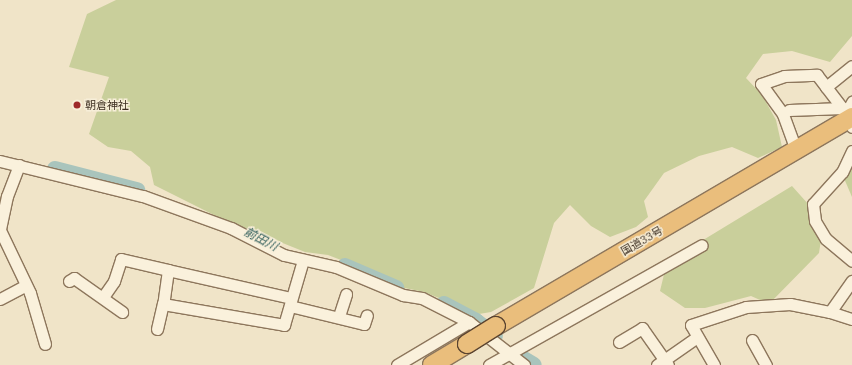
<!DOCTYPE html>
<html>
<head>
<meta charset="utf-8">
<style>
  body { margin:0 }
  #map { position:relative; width:852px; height:365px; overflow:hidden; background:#f0e4c8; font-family:"IBM Plex Serif","Noto Sans JP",serif }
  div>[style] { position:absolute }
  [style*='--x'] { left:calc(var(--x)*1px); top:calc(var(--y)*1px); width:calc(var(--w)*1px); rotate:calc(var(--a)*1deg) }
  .green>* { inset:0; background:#c9cf9b }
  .river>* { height:16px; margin:-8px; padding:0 8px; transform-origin:8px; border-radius:8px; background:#a9c4bc }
  .roads { filter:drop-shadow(1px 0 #8d765c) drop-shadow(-1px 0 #8d765c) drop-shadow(0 1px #8d765c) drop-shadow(0 -1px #8d765c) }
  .minor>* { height:11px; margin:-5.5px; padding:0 5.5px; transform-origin:5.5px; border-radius:5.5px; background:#faf1dc }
  .trunk>* { height:18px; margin:-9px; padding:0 9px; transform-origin:9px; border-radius:9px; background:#eabe7c }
  .bridges { filter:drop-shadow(1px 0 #5b4430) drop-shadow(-1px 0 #5b4430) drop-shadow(0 1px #5b4430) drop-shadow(0 -1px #5b4430) }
  .trunk-bridge>* { height:18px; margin:-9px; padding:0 9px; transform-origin:9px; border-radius:9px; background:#eabe7c }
  .dots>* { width:11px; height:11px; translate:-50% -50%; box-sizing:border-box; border:2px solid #f7eed8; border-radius:50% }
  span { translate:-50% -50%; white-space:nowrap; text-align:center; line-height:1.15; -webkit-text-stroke:3px #f7eed8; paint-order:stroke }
  .poi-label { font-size:11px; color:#3d2e20 }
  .left { translate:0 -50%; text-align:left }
  .street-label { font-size:11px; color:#3d2e20 }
  .water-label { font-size:12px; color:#2f5d5a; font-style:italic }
</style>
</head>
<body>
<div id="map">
  <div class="green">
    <i style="clip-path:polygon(116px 0,852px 0,852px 36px,830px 62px,792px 51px,763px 54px,746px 78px,762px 95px,776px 120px,782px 147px,758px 158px,732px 147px,699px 156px,664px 173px,644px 201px,648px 217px,636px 227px,610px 237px,591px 226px,570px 205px,554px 223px,534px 288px,491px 312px,479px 314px,424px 292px,400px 287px,385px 277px,328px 255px,305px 252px,220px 218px,154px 185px,150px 167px,131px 151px,108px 147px,89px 134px,109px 77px,69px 67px,87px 14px)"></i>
    <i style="clip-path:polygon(852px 160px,852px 197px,843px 176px)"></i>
    <i style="clip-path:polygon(792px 186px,818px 215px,822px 233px,819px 253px,769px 304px,751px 296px,705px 308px,685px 308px,660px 291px,667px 262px)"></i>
  </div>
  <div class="river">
    <i style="--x:55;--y:169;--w:85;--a:14.4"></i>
    <i style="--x:345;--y:266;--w:56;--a:23.3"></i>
    <i style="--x:444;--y:304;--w:36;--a:28"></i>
    <i style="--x:476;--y:321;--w:24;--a:38"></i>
    <i style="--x:519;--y:356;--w:17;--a:31"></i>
  </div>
  <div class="roads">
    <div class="minor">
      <i style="--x:826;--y:87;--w:33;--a:-39"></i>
      <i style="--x:789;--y:110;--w:54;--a:-2.1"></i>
      <i style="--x:846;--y:113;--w:13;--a:-61"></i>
      <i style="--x:796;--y:150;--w:38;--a:-110"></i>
      <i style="--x:783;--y:114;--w:37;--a:-126"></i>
      <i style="--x:761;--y:84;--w:24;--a:-19"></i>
      <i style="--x:784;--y:76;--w:33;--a:-2"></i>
      <i style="--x:817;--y:75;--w:48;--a:52.7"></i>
      <i style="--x:846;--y:113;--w:15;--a:67"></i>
      <i style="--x:852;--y:151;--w:23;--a:115"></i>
      <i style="--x:842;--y:172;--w:43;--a:132.2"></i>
      <i style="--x:813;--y:204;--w:17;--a:83"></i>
      <i style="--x:815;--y:221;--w:21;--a:59"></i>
      <i style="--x:826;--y:239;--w:34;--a:40"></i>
      <i style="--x:0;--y:161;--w:147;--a:13.8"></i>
      <i style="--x:143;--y:196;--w:94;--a:20"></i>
      <i style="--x:231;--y:228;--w:59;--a:27"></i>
      <i style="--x:284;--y:255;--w:53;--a:13"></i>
      <i style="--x:336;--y:267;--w:73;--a:22.7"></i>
      <i style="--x:403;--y:295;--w:19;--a:9"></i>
      <i style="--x:422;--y:298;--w:53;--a:27.1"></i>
      <i style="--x:469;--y:322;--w:70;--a:38"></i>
      <i style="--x:19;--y:165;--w:33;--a:111"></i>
      <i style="--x:7;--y:196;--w:35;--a:102"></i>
      <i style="--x:0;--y:230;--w:70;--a:64.5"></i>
      <i style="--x:30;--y:293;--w:53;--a:73.6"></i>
      <i style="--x:69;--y:281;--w:6;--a:-31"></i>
      <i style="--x:74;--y:278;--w:59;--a:35.3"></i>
      <i style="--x:103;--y:297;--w:19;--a:-55"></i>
      <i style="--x:114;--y:281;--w:23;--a:-72"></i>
      <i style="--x:121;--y:259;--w:48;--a:13.2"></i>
      <i style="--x:291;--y:298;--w:126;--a:-167.2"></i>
      <i style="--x:168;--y:270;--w:34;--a:98"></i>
      <i style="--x:163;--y:304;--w:123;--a:9.8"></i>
      <i style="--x:284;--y:325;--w:68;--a:-73.7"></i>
      <i style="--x:0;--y:299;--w:27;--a:-28"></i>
      <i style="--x:290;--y:306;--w:76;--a:13.7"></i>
      <i style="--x:364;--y:324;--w:9;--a:-72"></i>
      <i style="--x:830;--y:312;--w:23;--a:18"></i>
      <i style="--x:339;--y:316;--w:23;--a:-72"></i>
      <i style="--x:157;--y:329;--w:26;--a:-77"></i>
      <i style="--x:752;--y:340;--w:29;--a:61"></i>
      <i style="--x:619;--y:342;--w:27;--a:-31"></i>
      <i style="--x:642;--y:328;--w:45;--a:54.9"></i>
      <i style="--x:397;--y:365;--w:84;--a:-30.8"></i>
      <i style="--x:489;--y:365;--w:244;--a:-29.4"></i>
      <i style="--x:657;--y:365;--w:49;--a:-35"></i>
      <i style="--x:714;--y:365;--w:46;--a:-119.9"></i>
      <i style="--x:691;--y:325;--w:58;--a:-18.1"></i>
      <i style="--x:746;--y:307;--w:44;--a:-3.9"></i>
      <i style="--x:790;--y:304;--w:41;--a:11.3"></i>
      <i style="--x:830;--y:312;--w:38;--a:-55"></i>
    </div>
    <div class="trunk">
      <i style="--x:496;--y:326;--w:413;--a:-30.4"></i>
      <i style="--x:432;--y:365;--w:41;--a:-31"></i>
    </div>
  </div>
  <div class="bridges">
    <div class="trunk-bridge">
      <i style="--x:467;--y:344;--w:34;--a:-32"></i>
    </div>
  </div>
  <div class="dots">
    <i style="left:77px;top:105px;background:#9e2a2b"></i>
  </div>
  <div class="poi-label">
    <span class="left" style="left:85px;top:105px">朝倉神社</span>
  </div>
  <div class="street-label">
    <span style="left:642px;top:241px;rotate:-30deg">国道33号</span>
  </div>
  <div class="water-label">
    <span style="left:261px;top:239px;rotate:28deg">前田川</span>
  </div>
</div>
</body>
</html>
